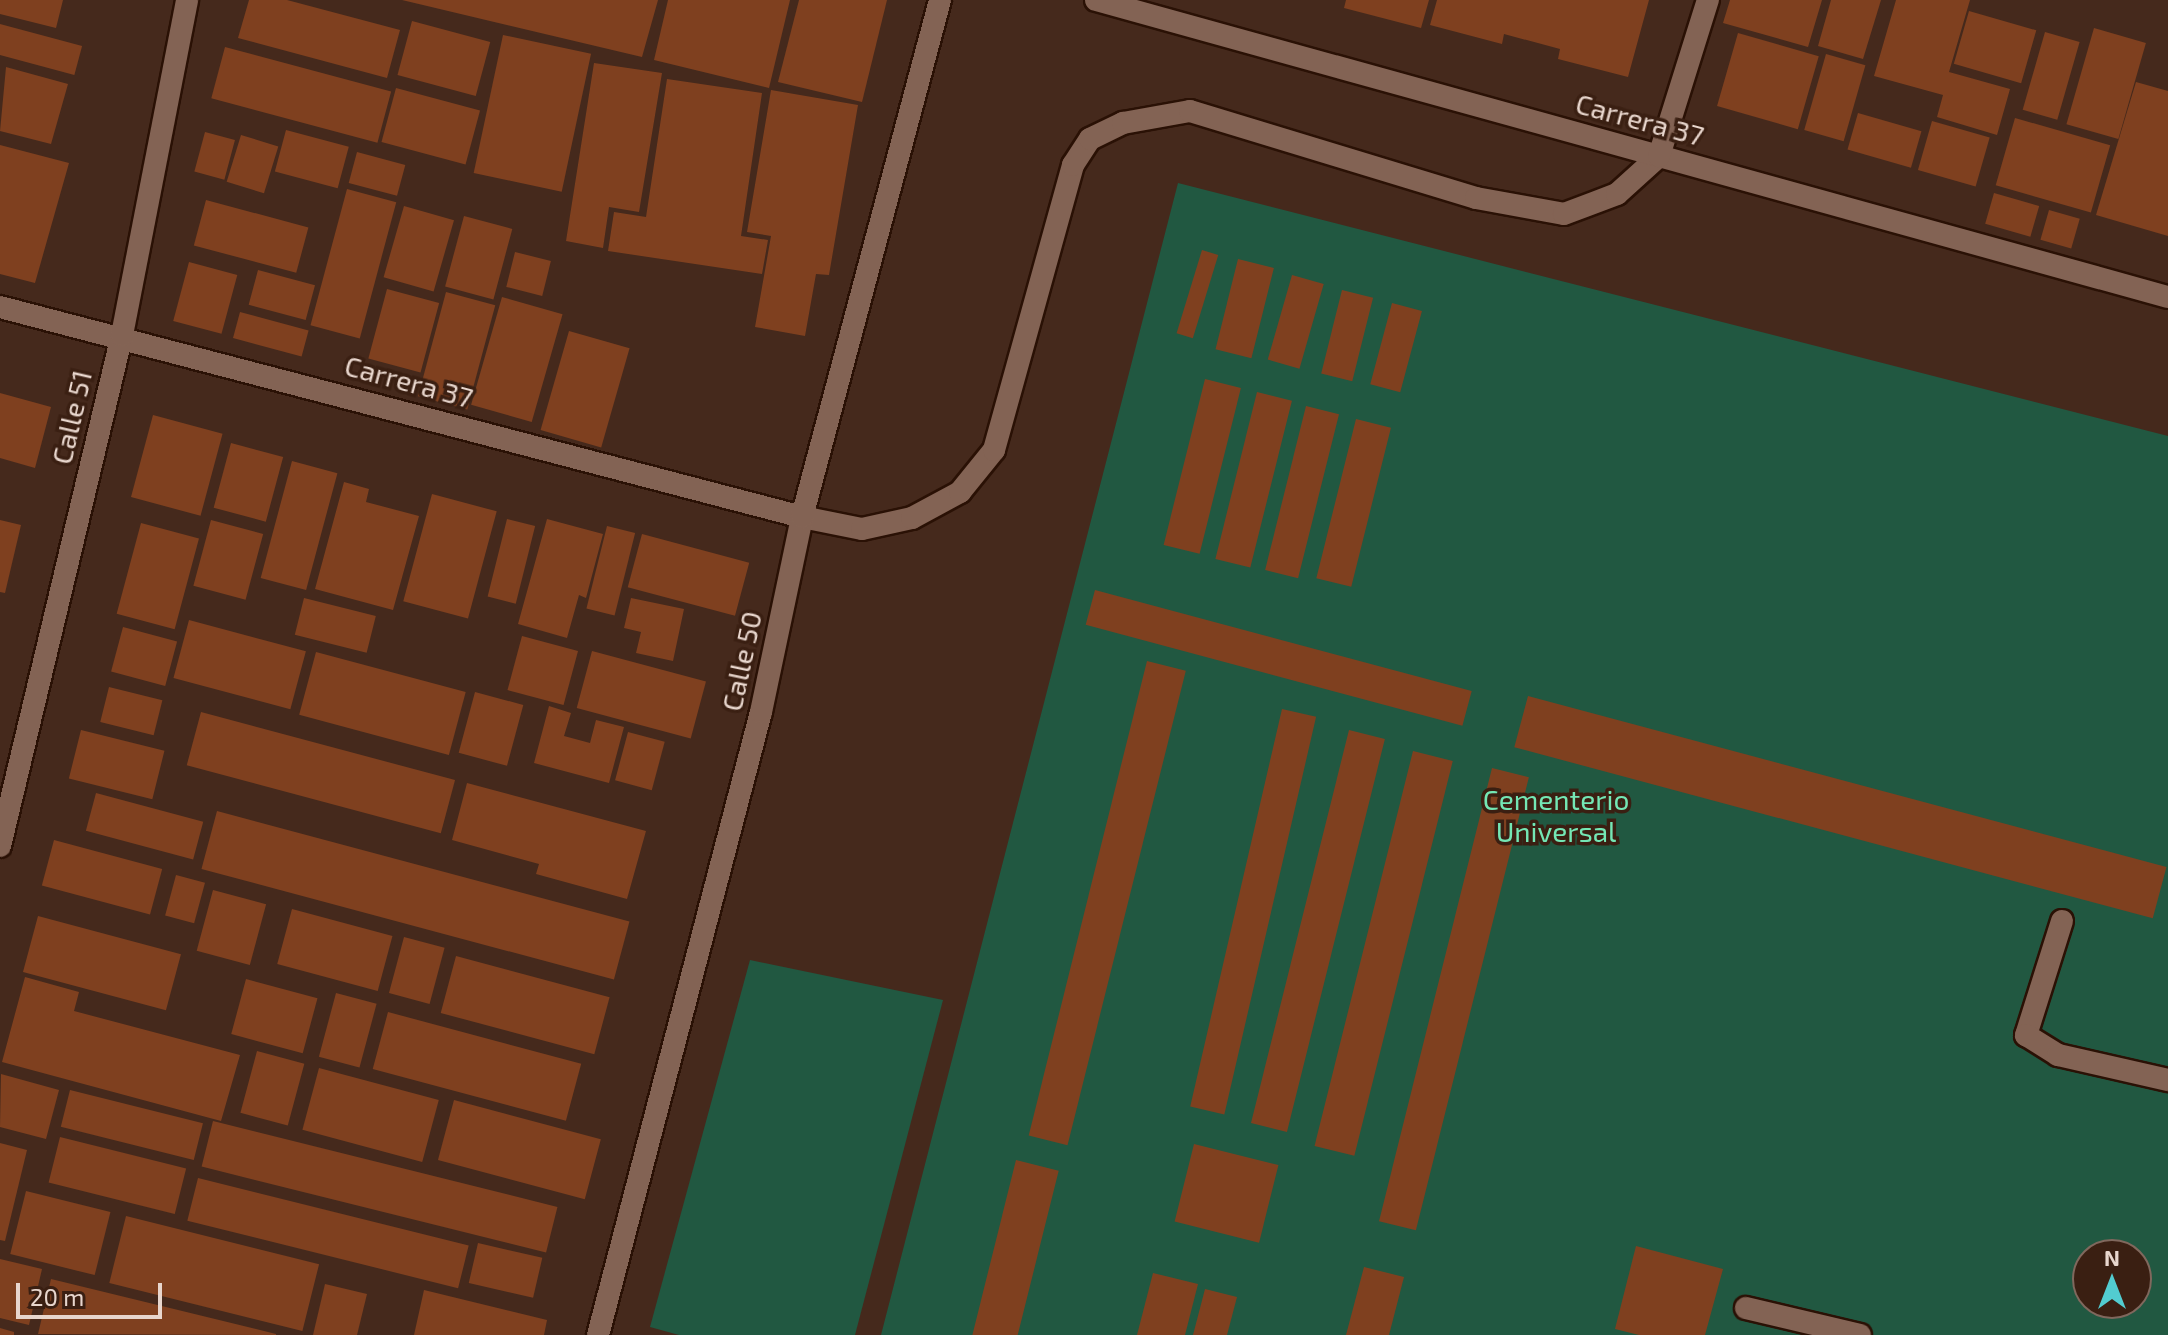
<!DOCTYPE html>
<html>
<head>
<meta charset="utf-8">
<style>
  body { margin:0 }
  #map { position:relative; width:2168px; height:1335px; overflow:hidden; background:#45291c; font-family:"Exo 2",sans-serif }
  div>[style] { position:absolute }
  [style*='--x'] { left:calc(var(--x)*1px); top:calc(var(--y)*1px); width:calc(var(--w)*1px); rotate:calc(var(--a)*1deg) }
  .green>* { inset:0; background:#215841 }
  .building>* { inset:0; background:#7f401f; transform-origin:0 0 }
  .roads { filter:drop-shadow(2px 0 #2a1105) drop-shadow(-2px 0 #2a1105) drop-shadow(0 2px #2a1105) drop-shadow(0 -2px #2a1105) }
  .service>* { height:22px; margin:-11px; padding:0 11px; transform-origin:11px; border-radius:11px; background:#836354 }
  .minor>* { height:22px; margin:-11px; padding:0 11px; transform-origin:11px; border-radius:11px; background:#836354 }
  .tertiary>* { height:22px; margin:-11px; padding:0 11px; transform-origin:11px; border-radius:11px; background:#836354 }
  span { translate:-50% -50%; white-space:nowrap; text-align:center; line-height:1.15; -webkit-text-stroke:7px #3a1f12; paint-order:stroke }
  .street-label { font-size:28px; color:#e8d6cd }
  .park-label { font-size:28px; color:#74e7b5 }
  .north { position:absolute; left:2072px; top:1239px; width:80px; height:80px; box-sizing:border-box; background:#3a1f12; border:2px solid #80685d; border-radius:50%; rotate:0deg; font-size:22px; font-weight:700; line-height:32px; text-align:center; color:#e8d6cd }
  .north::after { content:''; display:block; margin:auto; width:28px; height:36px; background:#52ccd0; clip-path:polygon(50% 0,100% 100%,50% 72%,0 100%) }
  .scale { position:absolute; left:16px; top:1283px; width:146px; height:36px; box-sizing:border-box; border:4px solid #e8d6cd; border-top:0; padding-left:10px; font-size:24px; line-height:28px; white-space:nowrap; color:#e8d6cd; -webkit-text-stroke:6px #3a1f12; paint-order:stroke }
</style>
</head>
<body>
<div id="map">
  <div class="green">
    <i style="clip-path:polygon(evenodd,1178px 183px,2168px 436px,2168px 1335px,881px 1335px,1178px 183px,2088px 1255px,2136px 1255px,2136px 1303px,2088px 1303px,2088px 1255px)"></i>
    <i style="clip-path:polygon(750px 960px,943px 1000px,855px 1335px,679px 1335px,650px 1327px)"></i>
  </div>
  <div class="building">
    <i style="clip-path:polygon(0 0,63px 0,56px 28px,0 14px)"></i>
    <i style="clip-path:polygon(249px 0,287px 0,400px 30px,387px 78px,238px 38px)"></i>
    <i style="clip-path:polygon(402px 0,658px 0,642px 57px)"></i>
    <i style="clip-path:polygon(668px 0,790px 0,769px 88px,654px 60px)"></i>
    <i style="clip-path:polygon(799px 0,887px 0,862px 102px,778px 82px)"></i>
    <i style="clip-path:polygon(1346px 0,1429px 0,1421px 28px,1344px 8px)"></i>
    <i style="clip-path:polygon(1437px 0,1649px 0,1628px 77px,1558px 59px,1560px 49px,1504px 34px,1502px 44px,1430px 25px)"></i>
    <i style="clip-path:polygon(1730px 0,1822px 0,1808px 47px,1723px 23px)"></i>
    <i style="clip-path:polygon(1831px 0,1881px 0,1863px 59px,1818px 46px)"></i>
    <i style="clip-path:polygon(1896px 0,1970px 0,1949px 72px,2010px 89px,1997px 135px,1937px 117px,1943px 95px,1874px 76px)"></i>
    <i style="left:1969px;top:11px;width:70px;height:55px;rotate:16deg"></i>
    <i style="left:412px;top:21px;width:81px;height:56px;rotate:15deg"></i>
    <i style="left:0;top:24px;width:85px;height:30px;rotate:15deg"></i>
    <i style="left:2094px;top:28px;width:54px;height:100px;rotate:16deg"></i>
    <i style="left:2045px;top:32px;width:36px;height:81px;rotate:16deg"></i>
    <i style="left:1738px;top:33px;width:84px;height:76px;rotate:16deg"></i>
    <i style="left:503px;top:35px;width:90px;height:141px;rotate:12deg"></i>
    <i style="left:225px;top:47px;width:172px;height:53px;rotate:15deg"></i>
    <i style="left:1826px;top:54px;width:41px;height:79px;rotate:16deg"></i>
    <i style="clip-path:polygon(594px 63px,662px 73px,639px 212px,609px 207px,603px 248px,566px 241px)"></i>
    <i style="clip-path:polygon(6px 67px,68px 84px,51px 144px,0 131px)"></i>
    <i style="clip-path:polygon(667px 79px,762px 93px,741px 236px,768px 240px,762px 274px,608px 251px,614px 212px,646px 217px)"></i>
    <i style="clip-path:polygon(2136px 82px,2168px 91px,2168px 236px,2096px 215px)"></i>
    <i style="left:396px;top:88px;width:87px;height:56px;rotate:15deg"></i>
    <i style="clip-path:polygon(771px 90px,858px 105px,829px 275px,816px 274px,805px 336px,755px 327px,771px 236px,747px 232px)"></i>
    <i style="left:1858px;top:113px;width:66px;height:38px;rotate:16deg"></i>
    <i style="left:2015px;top:118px;width:99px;height:70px;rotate:16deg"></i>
    <i style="left:1932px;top:121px;width:60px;height:51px;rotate:16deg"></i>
    <i style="left:286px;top:130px;width:65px;height:43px;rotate:15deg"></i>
    <i style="left:205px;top:132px;width:31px;height:41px;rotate:15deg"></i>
    <i style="left:241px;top:135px;width:39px;height:49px;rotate:17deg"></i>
    <i style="clip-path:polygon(0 145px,69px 163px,35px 283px,0 274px)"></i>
    <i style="left:357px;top:152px;width:50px;height:32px;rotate:15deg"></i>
    <i style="left:347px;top:189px;width:51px;height:141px;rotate:15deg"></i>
    <i style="left:1994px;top:193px;width:47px;height:32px;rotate:16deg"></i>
    <i style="left:206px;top:200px;width:106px;height:47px;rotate:15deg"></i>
    <i style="left:404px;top:206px;width:52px;height:74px;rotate:16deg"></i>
    <i style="left:2049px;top:210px;width:32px;height:31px;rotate:16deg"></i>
    <i style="left:464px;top:216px;width:50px;height:73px;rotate:15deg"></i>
    <i style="left:1202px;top:250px;width:17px;height:87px;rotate:17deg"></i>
    <i style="left:515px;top:252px;width:37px;height:36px;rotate:14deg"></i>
    <i style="left:1238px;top:259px;width:37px;height:93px;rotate:14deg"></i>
    <i style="left:189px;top:262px;width:50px;height:61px;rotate:15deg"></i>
    <i style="left:258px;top:270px;width:59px;height:36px;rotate:15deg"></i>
    <i style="left:1292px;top:275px;width:33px;height:88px;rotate:16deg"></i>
    <i style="left:387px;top:289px;width:54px;height:72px;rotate:15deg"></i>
    <i style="left:1342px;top:290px;width:32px;height:86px;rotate:14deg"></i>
    <i style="left:446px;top:292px;width:51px;height:108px;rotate:15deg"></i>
    <i style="left:502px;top:297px;width:63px;height:112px;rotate:16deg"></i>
    <i style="left:1392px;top:303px;width:31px;height:84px;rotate:15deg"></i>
    <i style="left:240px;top:312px;width:71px;height:27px;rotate:15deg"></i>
    <i style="left:569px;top:331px;width:63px;height:103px;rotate:16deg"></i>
    <i style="left:1205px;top:379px;width:37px;height:171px;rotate:14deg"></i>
    <i style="left:1257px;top:392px;width:36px;height:172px;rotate:14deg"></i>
    <i style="clip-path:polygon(0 393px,51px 407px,35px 468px,0 458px)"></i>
    <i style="left:1306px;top:406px;width:34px;height:169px;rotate:14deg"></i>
    <i style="left:153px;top:415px;width:72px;height:85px;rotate:15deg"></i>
    <i style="left:1356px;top:419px;width:36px;height:164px;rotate:14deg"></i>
    <i style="left:231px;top:443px;width:54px;height:67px;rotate:15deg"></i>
    <i style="left:292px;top:461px;width:47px;height:121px;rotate:15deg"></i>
    <i style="clip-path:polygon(344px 482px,369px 489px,366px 502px,419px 516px,393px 610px,315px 589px)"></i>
    <i style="left:432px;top:494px;width:67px;height:111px;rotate:15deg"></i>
    <i style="left:507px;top:519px;width:29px;height:80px;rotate:14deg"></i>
    <i style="clip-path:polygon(547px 519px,603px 534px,586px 598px,579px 595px,567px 638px,518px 624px)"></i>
    <i style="clip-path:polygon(0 520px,21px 525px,5px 593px,0 592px)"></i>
    <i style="left:211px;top:520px;width:54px;height:68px;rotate:15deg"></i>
    <i style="left:141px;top:523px;width:60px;height:94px;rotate:15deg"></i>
    <i style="left:607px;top:526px;width:29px;height:85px;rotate:14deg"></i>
    <i style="left:642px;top:534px;width:111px;height:55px;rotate:15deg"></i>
    <i style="left:1095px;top:590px;width:390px;height:36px;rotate:15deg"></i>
    <i style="left:304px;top:598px;width:74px;height:38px;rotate:14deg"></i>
    <i style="clip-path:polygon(631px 598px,684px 609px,673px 661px,636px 653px,641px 632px,624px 628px)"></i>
    <i style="left:189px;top:620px;width:121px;height:60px;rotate:15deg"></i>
    <i style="left:123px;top:627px;width:56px;height:46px;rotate:15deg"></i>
    <i style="left:522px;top:636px;width:58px;height:56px;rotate:15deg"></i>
    <i style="left:592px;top:651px;width:118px;height:59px;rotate:15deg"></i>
    <i style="left:316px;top:652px;width:155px;height:65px;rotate:15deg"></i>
    <i style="left:1147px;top:661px;width:40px;height:489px;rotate:14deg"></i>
    <i style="left:109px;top:687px;width:55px;height:36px;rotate:14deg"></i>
    <i style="left:475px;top:692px;width:50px;height:63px;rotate:15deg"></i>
    <i style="left:1528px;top:696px;width:661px;height:53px;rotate:15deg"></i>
    <i style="clip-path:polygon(549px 706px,571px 713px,564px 736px,590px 743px,596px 720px,624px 727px,609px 783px,534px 763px)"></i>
    <i style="left:1282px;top:709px;width:35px;height:408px;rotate:13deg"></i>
    <i style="left:201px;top:712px;width:263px;height:55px;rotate:15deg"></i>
    <i style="left:81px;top:730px;width:86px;height:50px;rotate:14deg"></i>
    <i style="left:1349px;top:730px;width:37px;height:405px;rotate:14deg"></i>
    <i style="left:628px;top:732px;width:38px;height:50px;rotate:15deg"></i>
    <i style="left:1413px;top:751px;width:41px;height:407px;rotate:14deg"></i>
    <i style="left:1492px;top:768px;width:38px;height:467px;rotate:14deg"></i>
    <i style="clip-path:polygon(467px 783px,646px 831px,627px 899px,536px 874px,539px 864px,452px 840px)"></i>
    <i style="left:96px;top:793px;width:111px;height:39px;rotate:15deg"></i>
    <i style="left:217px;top:811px;width:427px;height:60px;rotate:15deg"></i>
    <i style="left:54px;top:840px;width:112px;height:47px;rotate:15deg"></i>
    <i style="left:176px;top:875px;width:30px;height:42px;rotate:15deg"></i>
    <i style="left:213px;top:890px;width:55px;height:63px;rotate:15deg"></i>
    <i style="left:292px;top:909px;width:104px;height:57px;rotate:15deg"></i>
    <i style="left:38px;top:916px;width:148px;height:58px;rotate:15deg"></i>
    <i style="left:404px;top:937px;width:42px;height:58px;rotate:15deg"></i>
    <i style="left:456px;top:956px;width:159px;height:59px;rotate:15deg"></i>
    <i style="clip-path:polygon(25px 977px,79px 992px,74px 1011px,240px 1055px,221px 1121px,2px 1062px)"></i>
    <i style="left:246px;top:979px;width:74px;height:57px;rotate:15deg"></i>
    <i style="left:336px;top:993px;width:42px;height:66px;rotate:15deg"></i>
    <i style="left:388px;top:1012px;width:200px;height:59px;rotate:15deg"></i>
    <i style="left:257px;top:1051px;width:49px;height:64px;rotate:15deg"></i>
    <i style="left:319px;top:1068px;width:124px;height:64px;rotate:15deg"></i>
    <i style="clip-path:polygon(1px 1074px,59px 1090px,46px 1139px,0 1127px)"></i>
    <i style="left:70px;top:1090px;width:137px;height:38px;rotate:14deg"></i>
    <i style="left:454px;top:1100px;width:152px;height:62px;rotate:15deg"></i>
    <i style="left:213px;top:1121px;width:355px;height:47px;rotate:14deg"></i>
    <i style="left:60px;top:1137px;width:130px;height:47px;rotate:14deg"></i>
    <i style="clip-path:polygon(0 1143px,27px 1150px,5px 1241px,0 1240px)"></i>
    <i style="left:1194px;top:1144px;width:87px;height:80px;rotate:14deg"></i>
    <i style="left:1016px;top:1160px;width:44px;height:181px;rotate:14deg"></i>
    <i style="left:198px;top:1178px;width:279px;height:44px;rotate:14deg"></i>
    <i style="left:26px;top:1191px;width:87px;height:65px;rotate:14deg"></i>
    <i style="left:126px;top:1216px;width:199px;height:69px;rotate:14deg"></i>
    <i style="left:478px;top:1243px;width:66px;height:41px;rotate:13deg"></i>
    <i style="clip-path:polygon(1636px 1246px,1723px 1269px,1705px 1335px,1639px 1335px,1615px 1329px)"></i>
    <i style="clip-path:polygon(0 1259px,42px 1269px,29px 1325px,0 1318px)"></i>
    <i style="clip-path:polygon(1364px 1267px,1404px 1277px,1389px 1335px,1346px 1335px)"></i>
    <i style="clip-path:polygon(1153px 1273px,1198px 1284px,1185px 1335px,1137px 1335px)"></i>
    <i style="clip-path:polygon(51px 1279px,276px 1334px,276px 1335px,38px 1334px)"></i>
    <i style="clip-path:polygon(325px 1284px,367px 1294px,357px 1335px,313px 1335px)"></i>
    <i style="clip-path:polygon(1205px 1289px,1237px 1297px,1227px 1335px,1193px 1335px)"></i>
    <i style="clip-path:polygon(424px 1290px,547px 1320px,544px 1335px,414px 1335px)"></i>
    <i style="clip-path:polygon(0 1328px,14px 1332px,14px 1335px,0 1335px)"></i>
  </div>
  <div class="roads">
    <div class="service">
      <i style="--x:802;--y:517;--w:61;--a:11.3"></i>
      <i style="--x:862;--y:529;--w:51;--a:-12.4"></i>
      <i style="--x:912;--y:518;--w:55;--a:-28.4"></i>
      <i style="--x:960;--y:492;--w:54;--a:-51"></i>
      <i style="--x:994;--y:450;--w:296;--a:-74.5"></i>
      <i style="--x:1073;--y:165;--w:31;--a:-57"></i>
      <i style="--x:1090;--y:139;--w:37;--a:-26"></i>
      <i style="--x:1123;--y:123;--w:68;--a:-10.2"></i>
      <i style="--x:1190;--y:111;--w:299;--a:16.9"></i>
      <i style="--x:1476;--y:198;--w:89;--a:10.3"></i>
      <i style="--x:1564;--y:214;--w:57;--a:-20.7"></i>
      <i style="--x:1617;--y:194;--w:57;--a:-42.1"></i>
      <i style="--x:2062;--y:921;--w:120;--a:107.5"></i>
      <i style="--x:2026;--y:1035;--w:38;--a:32"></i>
      <i style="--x:2058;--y:1055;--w:113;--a:12.8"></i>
      <i style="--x:1746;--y:1308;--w:117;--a:13.3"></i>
    </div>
    <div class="minor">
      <i style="--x:1096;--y:0;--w:1112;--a:15.49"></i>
      <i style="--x:1659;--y:156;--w:164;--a:-72.6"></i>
      <i style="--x:0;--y:307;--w:829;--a:14.67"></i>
      <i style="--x:0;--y:846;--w:525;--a:-76.57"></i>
      <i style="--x:122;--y:335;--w:341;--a:-79"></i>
    </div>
    <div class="tertiary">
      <i style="--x:598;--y:1335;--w:644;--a:-75.34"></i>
      <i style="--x:761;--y:712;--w:199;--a:-78.1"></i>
      <i style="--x:802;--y:517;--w:535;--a:-75.05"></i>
    </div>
  </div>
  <div class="street-label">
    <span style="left:1640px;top:119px;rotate:15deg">Carrera 37</span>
    <span style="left:409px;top:381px;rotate:15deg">Carrera 37</span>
    <span style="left:71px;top:417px;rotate:-77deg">Calle 51</span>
    <span style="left:741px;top:661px;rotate:-78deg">Calle 50</span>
  </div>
  <div class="park-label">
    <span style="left:1556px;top:815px">Cementerio<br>Universal</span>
  </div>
  <div class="north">N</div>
  <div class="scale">20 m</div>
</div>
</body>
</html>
